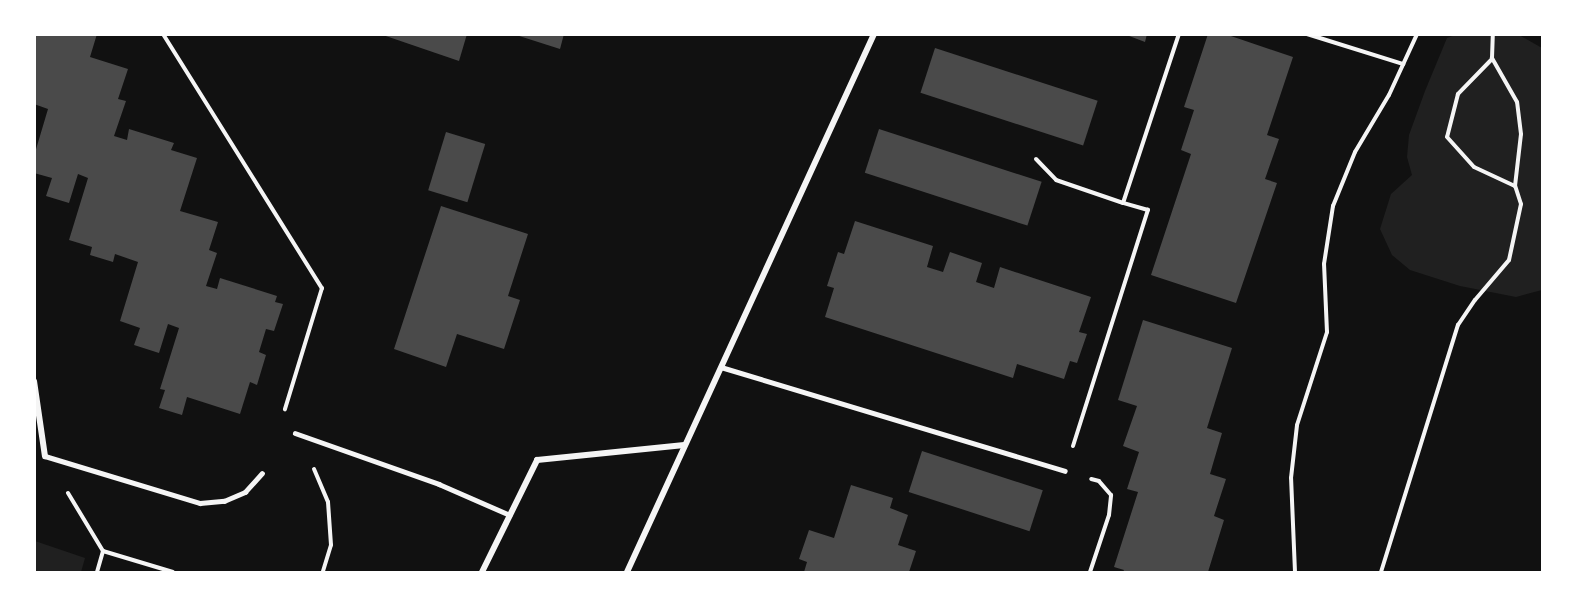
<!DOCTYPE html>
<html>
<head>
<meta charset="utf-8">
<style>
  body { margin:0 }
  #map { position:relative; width:1577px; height:607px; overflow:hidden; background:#111; font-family:"Fira Sans Condensed",sans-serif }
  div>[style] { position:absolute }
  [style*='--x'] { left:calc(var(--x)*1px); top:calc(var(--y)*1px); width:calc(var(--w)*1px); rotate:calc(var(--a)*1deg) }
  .green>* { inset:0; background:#202020 }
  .building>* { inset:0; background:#4a4a4a; transform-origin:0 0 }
  .path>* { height:4px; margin:-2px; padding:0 2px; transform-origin:2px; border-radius:2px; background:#f5f5f5 }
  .service>* { height:4.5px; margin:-2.25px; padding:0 2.25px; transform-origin:2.25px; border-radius:2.25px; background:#f5f5f5 }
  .minor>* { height:6px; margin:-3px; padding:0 3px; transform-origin:3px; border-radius:3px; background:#f5f5f5 }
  span { translate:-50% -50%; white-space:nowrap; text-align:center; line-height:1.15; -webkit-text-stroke:5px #fff; paint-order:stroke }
  .frame { position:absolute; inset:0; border:36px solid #fff; pointer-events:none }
</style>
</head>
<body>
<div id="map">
  <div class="green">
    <i style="clip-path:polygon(1458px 34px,1519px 35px,1542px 48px,1542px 290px,1516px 297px,1460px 286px,1410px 270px,1392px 255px,1380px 229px,1391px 194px,1412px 175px,1407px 157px,1409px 135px,1425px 91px,1447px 38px)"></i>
    <i style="clip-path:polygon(35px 541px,85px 558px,81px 572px,35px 572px)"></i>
  </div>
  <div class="building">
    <i style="clip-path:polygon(34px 34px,97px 34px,90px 57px,128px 69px,118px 99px,126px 101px,114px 136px,127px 140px,129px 129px,174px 143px,171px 150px,197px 158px,180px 211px,218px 222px,209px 250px,217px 253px,206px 286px,217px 289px,220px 278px,277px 296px,275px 302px,283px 304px,274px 331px,266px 329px,259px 352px,266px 355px,257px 385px,250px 382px,240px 414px,187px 397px,182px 415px,159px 408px,165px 390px,160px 389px,179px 328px,168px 324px,159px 353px,134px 345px,140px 328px,120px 321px,138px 262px,115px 254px,113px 262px,90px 255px,92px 247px,69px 240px,88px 178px,78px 174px,69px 203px,46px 196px,52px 178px,34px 173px,34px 156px,48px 109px,34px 104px)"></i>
    <i style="clip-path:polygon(380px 34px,467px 34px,459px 61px)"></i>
    <i style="clip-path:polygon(513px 34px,564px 34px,560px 49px)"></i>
    <i style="clip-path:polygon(1124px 34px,1147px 34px,1145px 42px)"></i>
    <i style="clip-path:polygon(1208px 34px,1225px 34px,1293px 57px,1267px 135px,1279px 139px,1265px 179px,1277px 183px,1236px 303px,1151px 275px,1191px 154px,1181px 150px,1194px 110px,1184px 107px)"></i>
    <i style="left:935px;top:48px;width:171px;height:47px;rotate:18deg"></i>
    <i style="left:879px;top:129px;width:171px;height:46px;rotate:18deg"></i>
    <i style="left:446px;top:132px;width:41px;height:61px;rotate:17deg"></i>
    <i style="clip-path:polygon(441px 206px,528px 234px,508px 296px,520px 300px,504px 349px,457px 334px,446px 367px,394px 349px)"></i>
    <i style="clip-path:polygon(855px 221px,933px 246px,927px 267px,943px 272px,950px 252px,982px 263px,976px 282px,994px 288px,1000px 267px,1091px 297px,1079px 332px,1087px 334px,1077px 363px,1070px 361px,1064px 379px,1017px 364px,1013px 378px,825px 317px,834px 288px,827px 286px,838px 252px,844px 254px)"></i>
    <i style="clip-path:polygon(1143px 320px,1232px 348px,1207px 428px,1222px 433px,1210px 474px,1226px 479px,1214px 516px,1224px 520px,1208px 572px,1123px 572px,1124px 570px,1114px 567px,1138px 492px,1127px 489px,1139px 452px,1123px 446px,1137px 406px,1118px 400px)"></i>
    <i style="left:922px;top:451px;width:127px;height:43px;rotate:18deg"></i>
    <i style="clip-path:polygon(851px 485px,893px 498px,890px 508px,908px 515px,898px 545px,916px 551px,909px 572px,804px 572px,807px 562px,799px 559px,809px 530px,834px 538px)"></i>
  </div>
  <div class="path">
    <i style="--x:163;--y:34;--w:300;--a:58"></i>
    <i style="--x:322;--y:288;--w:127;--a:107"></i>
    <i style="--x:1307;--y:34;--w:101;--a:17.4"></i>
    <i style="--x:1492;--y:59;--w:49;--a:134.2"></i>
    <i style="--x:1458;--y:94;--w:44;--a:104.3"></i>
    <i style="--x:1447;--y:137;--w:40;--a:48"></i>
    <i style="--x:1474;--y:167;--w:45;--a:24.9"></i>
    <i style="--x:1036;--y:159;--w:29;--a:46"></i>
    <i style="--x:1056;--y:180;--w:71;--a:18.9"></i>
    <i style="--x:1073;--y:446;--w:248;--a:-72.4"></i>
    <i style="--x:1148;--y:210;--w:26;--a:-164"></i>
    <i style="--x:1123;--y:203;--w:178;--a:-71.7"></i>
    <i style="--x:314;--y:469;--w:36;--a:67"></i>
    <i style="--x:328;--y:502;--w:43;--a:86"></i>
    <i style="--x:331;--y:545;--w:28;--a:107"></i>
    <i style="--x:68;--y:493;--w:68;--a:58.9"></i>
    <i style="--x:103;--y:551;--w:73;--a:16.7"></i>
    <i style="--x:97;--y:572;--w:22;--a:-74"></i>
    <i style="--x:1090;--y:572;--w:60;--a:-71.6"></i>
    <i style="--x:1109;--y:515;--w:20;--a:-84"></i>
    <i style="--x:1111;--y:495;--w:18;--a:-131"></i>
    <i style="--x:1099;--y:481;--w:8;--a:-166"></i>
    <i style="--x:1295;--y:572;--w:94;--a:-92.4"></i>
    <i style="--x:1291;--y:478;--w:53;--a:-83.5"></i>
    <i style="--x:1297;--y:425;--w:98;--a:-72.1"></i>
    <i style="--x:1327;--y:332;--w:68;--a:-92.5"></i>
    <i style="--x:1324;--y:264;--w:59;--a:-81.2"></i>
    <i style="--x:1333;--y:206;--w:58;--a:-67.8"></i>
    <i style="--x:1355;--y:152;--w:66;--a:-59.2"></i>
    <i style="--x:1389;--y:95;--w:67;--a:-65.3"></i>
    <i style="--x:1381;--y:572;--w:259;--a:-72.7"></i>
    <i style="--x:1458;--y:325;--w:30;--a:-56"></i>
    <i style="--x:1475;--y:300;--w:52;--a:-49.6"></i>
    <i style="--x:1509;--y:260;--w:57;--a:-77.9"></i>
    <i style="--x:1521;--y:204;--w:19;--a:-108"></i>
    <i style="--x:1515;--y:186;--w:52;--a:-83.4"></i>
    <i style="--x:1521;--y:134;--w:32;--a:-97"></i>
    <i style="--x:1517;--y:102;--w:51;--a:-119.6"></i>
    <i style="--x:1492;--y:58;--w:24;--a:-88"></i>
  </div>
  <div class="service">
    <i style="--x:721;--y:367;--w:359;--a:16.8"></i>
    <i style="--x:295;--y:433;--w:153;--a:19.5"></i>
    <i style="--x:439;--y:484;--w:77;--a:23.6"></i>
    <i style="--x:45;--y:456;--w:162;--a:16.9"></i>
    <i style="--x:200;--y:503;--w:24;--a:-5"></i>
    <i style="--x:224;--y:501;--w:23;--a:-23"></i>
    <i style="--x:245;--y:492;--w:25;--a:-48"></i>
  </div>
  <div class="minor">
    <i style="--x:34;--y:381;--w:76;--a:81.7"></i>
    <i style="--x:482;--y:572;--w:125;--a:-63.8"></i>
    <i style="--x:537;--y:460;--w:148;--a:-5.8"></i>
    <i style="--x:627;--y:572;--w:592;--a:-65.34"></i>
  </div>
  <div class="frame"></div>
</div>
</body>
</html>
